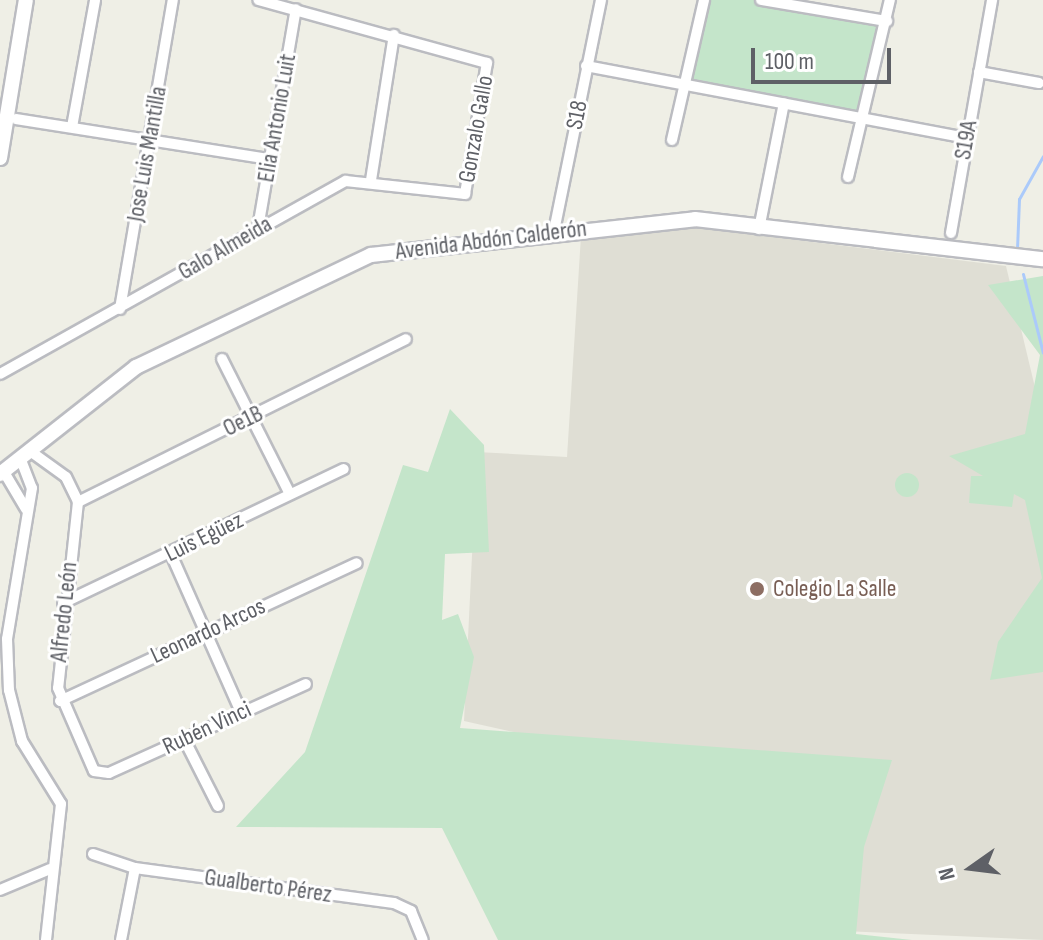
<!DOCTYPE html>
<html>
<head>
<meta charset="utf-8">
<style>
  body { margin:0 }
  #map { position:relative; width:1043px; height:940px; overflow:hidden; background:#efefe6; font-family:"Sofia Sans Condensed",sans-serif }
  div>[style] { position:absolute }
  [style*='--x'] { left:calc(var(--x)*1px); top:calc(var(--y)*1px); width:calc(var(--w)*1px); rotate:calc(var(--a)*1deg) }
  .education>* { inset:0; background:#dfded4 }
  .green>* { inset:0; background:#c4e5ca }
  .round { border-radius:50% }
  .stream>* { height:3px; margin:-1.5px; padding:0 1.5px; transform-origin:1.5px; border-radius:1.5px; background:#abcafa }
  .roads { filter:drop-shadow(2px 0 #bbbcc1) drop-shadow(-2px 0 #bbbcc1) drop-shadow(0 2px #bbbcc1) drop-shadow(0 -2px #bbbcc1) }
  .street>* { height:10px; margin:-5px; padding:0 5px; transform-origin:5px; border-radius:5px; background:#fff }
  .secondary>* { height:14px; margin:-7px; padding:0 7px; transform-origin:7px; border-radius:7px; background:#fff }
  .dots>* { width:22px; height:22px; translate:-50% -50%; box-sizing:border-box; border:4px solid #fff; border-radius:50% }
  span { translate:-50% -50%; white-space:nowrap; text-align:center; line-height:1.15; -webkit-text-stroke:6px #fff; paint-order:stroke }
  .street-label { font-size:24px; color:#5e6066 }
  .education-label { font-size:24px; color:#785e54 }
  .left { translate:0 -50%; text-align:left }
  .north { position:absolute; left:931px; top:828px; width:80px; height:80px; -webkit-text-stroke:6px #fff; paint-order:stroke; rotate:256deg; font-size:22px; font-weight:700; line-height:32px; text-align:center; color:#5e6066 }
  .north::after { content:''; display:block; margin:auto; width:28px; height:36px; background:#5e6066; clip-path:polygon(50% 0,100% 100%,50% 72%,0 100%) }
  .scale { position:absolute; left:751px; top:48px; width:140px; height:36px; box-sizing:border-box; border:4px solid #5e6066; border-top:0; padding-left:10px; font-size:24px; line-height:28px; white-space:nowrap; color:#5e6066; -webkit-text-stroke:6px #fff; paint-order:stroke }
</style>
</head>
<body>
<div id="map">
  <div class="education">
    <i style="clip-path:polygon(684px 226px,1006px 266px,1043px 421px,1043px 940px,821px 930px,582px 747px,464px 721px,477px 452px,567px 457px,581px 236px)"></i>
  </div>
  <div class="green">
    <i style="clip-path:polygon(704px 0,761px 0,887px 21px,863px 121px,688px 85px)"></i>
    <i style="clip-path:polygon(1043px 276px,1043px 672px,990px 680px,998px 642px,1042px 578px,1025px 500px,1014px 494px,1012px 507px,969px 503px,971px 476px,983px 476px,949px 456px,1025px 434px,1040px 355px,988px 285px)"></i>
    <i style="clip-path:polygon(450px 409px,484px 445px,489px 552px,445px 554px,442px 620px,458px 614px,474px 657px,460px 728px,892px 760px,864px 847px,856px 934px,912px 940px,498px 940px,442px 828px,236px 827px,305px 752px,403px 465px,428px 472px)"></i>
    <i class="round" style="left:895px;top:473px;width:24px;height:24px"></i>
  </div>
  <div class="stream">
    <i style="--x:1017;--y:249;--w:50;--a:-87.7"></i>
    <i style="--x:1019;--y:199;--w:49;--a:-60.8"></i>
    <i style="--x:1023;--y:274;--w:81;--a:75.8"></i>
  </div>
  <div class="roads">
    <div class="street">
      <i style="--x:761;--y:0;--w:128;--a:9.5"></i>
      <i style="--x:586;--y:66;--w:388;--a:10.7"></i>
      <i style="--x:979;--y:72;--w:61;--a:10.4"></i>
      <i style="--x:16;--y:119;--w:255;--a:9"></i>
      <i style="--x:72;--y:127;--w:129;--a:-79.7"></i>
      <i style="--x:672;--y:140;--w:144;--a:-77.1"></i>
      <i style="--x:848;--y:177;--w:182;--a:-76.7"></i>
      <i style="--x:371;--y:180;--w:147;--a:-81"></i>
      <i style="--x:258;--y:228;--w:222;--a:-80.2"></i>
      <i style="--x:759;--y:229;--w:128;--a:-78.8"></i>
      <i style="--x:554;--y:231;--w:236;--a:-78.5"></i>
      <i style="--x:951;--y:233;--w:237;--a:-80"></i>
      <i style="--x:120;--y:309;--w:314;--a:-80.3"></i>
      <i style="--x:222;--y:359;--w:151;--a:63.3"></i>
      <i style="--x:0;--y:374;--w:396;--a:-29.2"></i>
      <i style="--x:346;--y:181;--w:120;--a:6.2"></i>
      <i style="--x:465;--y:194;--w:133;--a:-80.5"></i>
      <i style="--x:487;--y:63;--w:237;--a:-164.6"></i>
      <i style="--x:30;--y:451;--w:44;--a:35.8"></i>
      <i style="--x:66;--y:477;--w:28;--a:64"></i>
      <i style="--x:78;--y:502;--w:187;--a:96.1"></i>
      <i style="--x:58;--y:688;--w:90;--a:66.6"></i>
      <i style="--x:94;--y:771;--w:15;--a:8"></i>
      <i style="--x:109;--y:773;--w:216;--a:-24.3"></i>
      <i style="--x:21;--y:460;--w:30;--a:69"></i>
      <i style="--x:32;--y:488;--w:153;--a:99.4"></i>
      <i style="--x:7;--y:639;--w:51;--a:87.8"></i>
      <i style="--x:9;--y:690;--w:53;--a:75.7"></i>
      <i style="--x:22;--y:741;--w:74;--a:58.2"></i>
      <i style="--x:61;--y:804;--w:137;--a:96.3"></i>
      <i style="--x:4;--y:472;--w:43;--a:59.3"></i>
      <i style="--x:78;--y:502;--w:366;--a:-26.4"></i>
      <i style="--x:171;--y:554;--w:173;--a:66.1"></i>
      <i style="--x:63;--y:603;--w:311;--a:-25.5"></i>
      <i style="--x:60;--y:701;--w:327;--a:-24.9"></i>
      <i style="--x:184;--y:739;--w:75;--a:63.1"></i>
      <i style="--x:93;--y:854;--w:44;--a:18.4"></i>
      <i style="--x:135;--y:868;--w:261;--a:7.7"></i>
      <i style="--x:394;--y:903;--w:19;--a:25"></i>
      <i style="--x:411;--y:911;--w:31;--a:68"></i>
      <i style="--x:0;--y:890;--w:54;--a:-22.8"></i>
      <i style="--x:121;--y:940;--w:73;--a:-79"></i>
    </div>
    <div class="secondary">
      <i style="--x:0;--y:158;--w:160;--a:-80.7"></i>
      <i style="--x:0;--y:474;--w:173;--a:-38.2"></i>
      <i style="--x:136;--y:367;--w:260;--a:-25.5"></i>
      <i style="--x:371;--y:255;--w:326;--a:-6.3"></i>
      <i style="--x:695;--y:219;--w:350;--a:6.6"></i>
    </div>
  </div>
  <div class="dots">
    <i style="left:757px;top:589px;background:#8d6e63"></i>
  </div>
  <div class="street-label">
    <span style="left:577px;top:115px;rotate:-79deg">S18</span>
    <span style="left:277px;top:118px;rotate:-80deg">Elia Antonio Luit</span>
    <span style="left:476px;top:129px;rotate:-80deg">Gonzalo Gallo</span>
    <span style="left:966px;top:140px;rotate:-80deg">S19A</span>
    <span style="left:147px;top:154px;rotate:-80deg">Jose Luis Mantilla</span>
    <span style="left:491px;top:240px;rotate:-7deg">Avenida Abdón Calderón</span>
    <span style="left:225px;top:248px;rotate:-30deg">Galo Almeida</span>
    <span style="left:243px;top:421px;rotate:-26deg">Oe1B</span>
    <span style="left:204px;top:537px;rotate:-26deg">Luis Egüez</span>
    <span style="left:64px;top:612px;rotate:-84deg">Alfredo León</span>
    <span style="left:208px;top:631px;rotate:-25deg">Leonardo Arcos</span>
    <span style="left:207px;top:728px;rotate:-25deg">Rubén Vinci</span>
    <span style="left:268px;top:886px;rotate:8deg">Gualberto Pérez</span>
  </div>
  <div class="education-label">
    <span class="left" style="left:773px;top:589px">Colegio La Salle</span>
  </div>
  <div class="north">N</div>
  <div class="scale">100 m</div>
</div>
</body>
</html>
